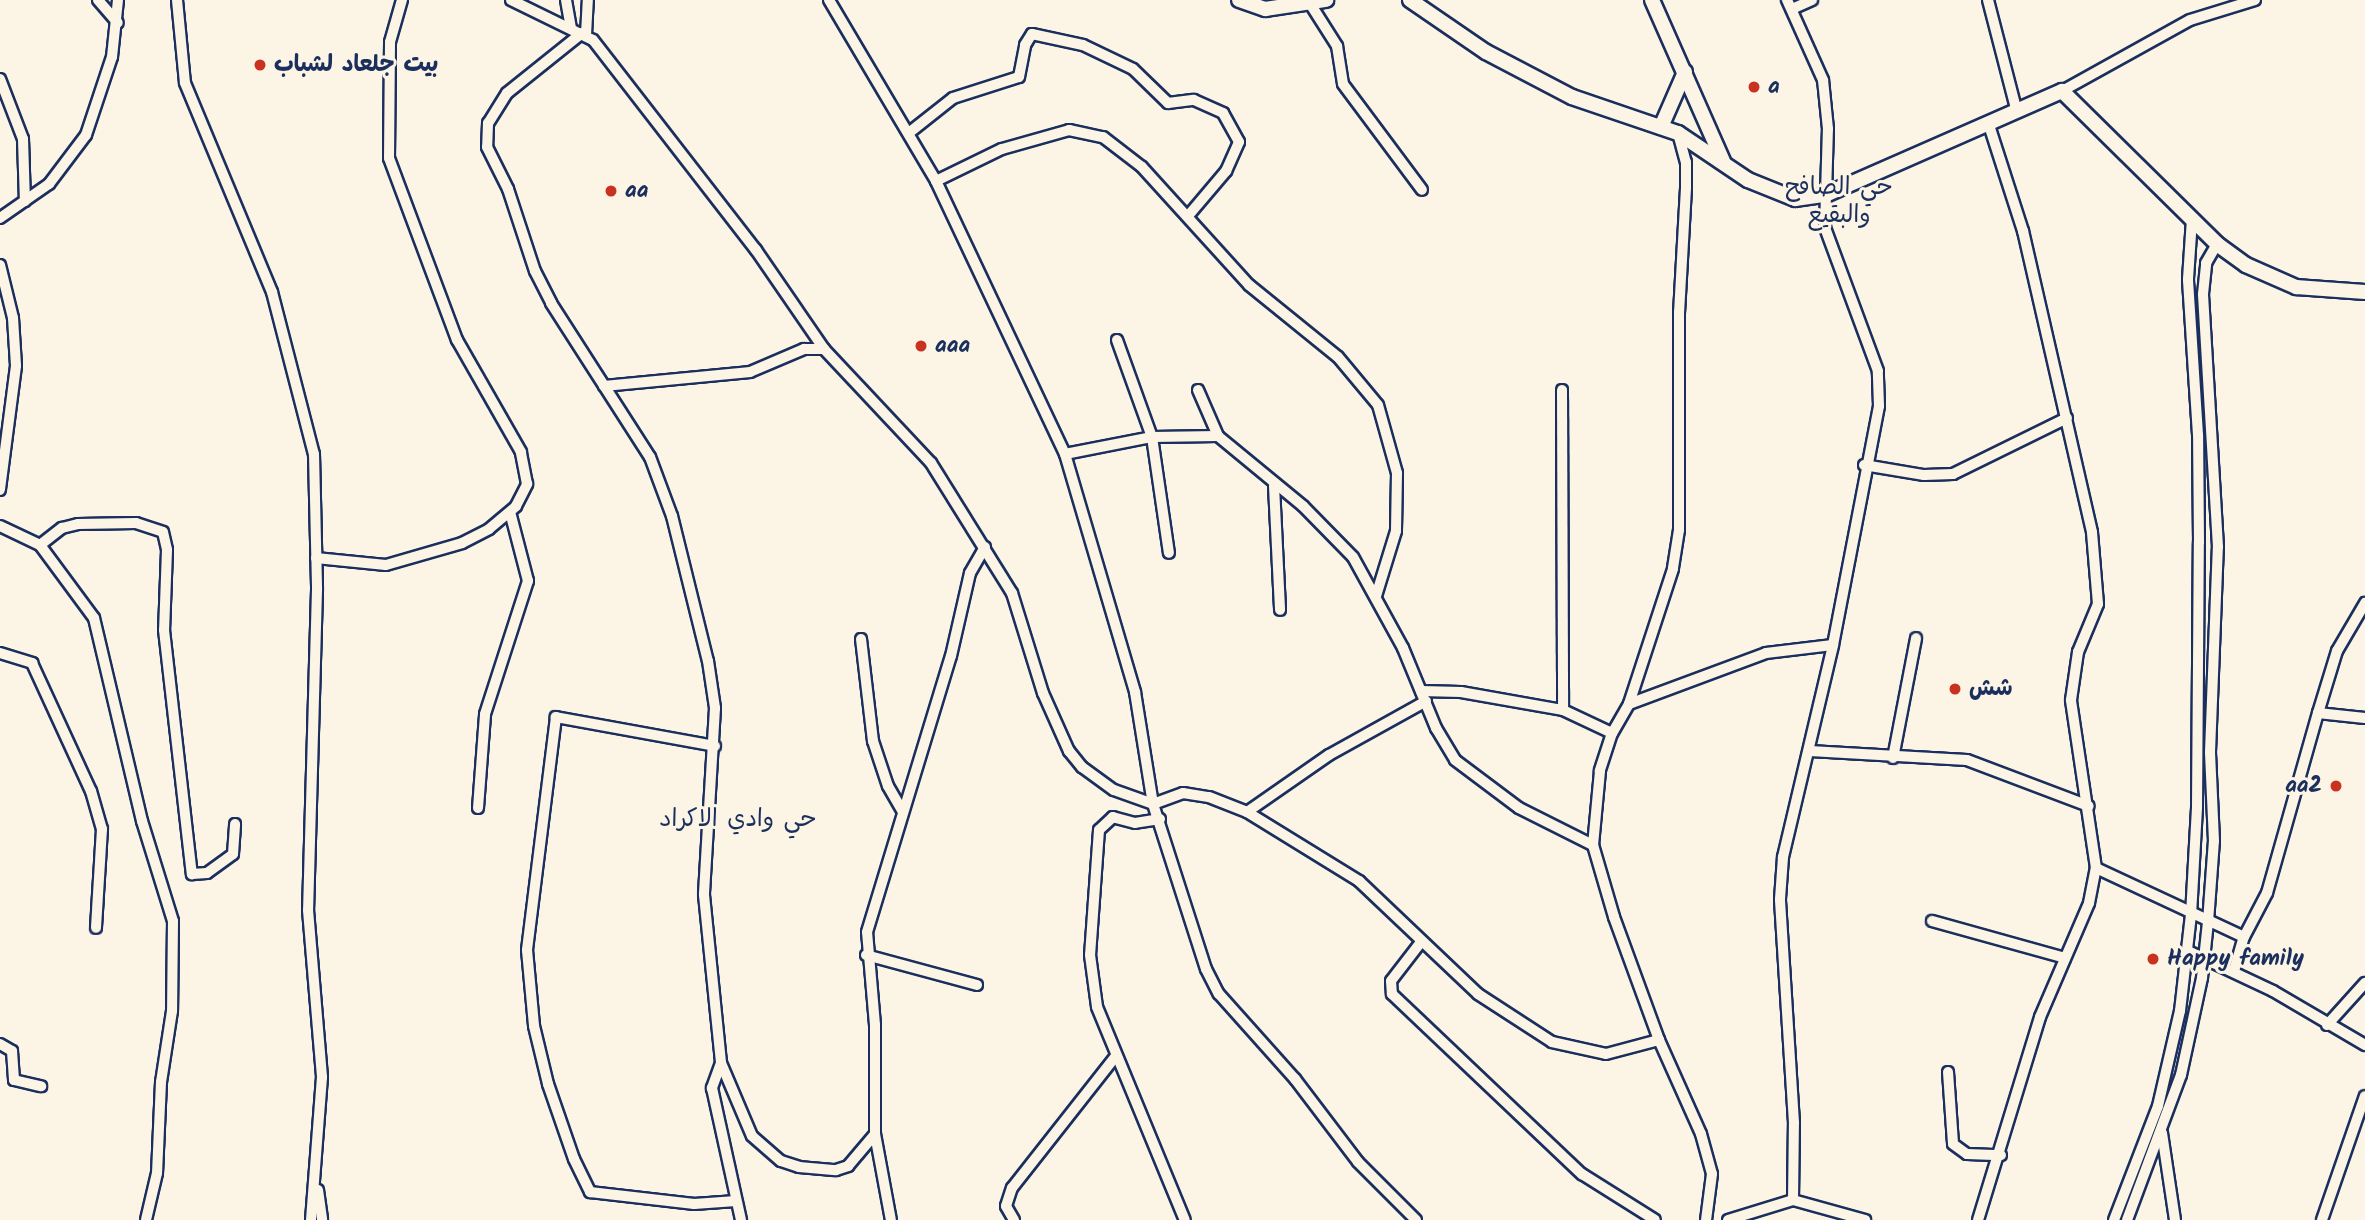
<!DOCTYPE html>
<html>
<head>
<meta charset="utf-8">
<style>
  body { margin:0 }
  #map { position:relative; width:2365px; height:1220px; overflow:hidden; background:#fcf5e5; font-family:Kalam,"Playpen Sans Arabic",sans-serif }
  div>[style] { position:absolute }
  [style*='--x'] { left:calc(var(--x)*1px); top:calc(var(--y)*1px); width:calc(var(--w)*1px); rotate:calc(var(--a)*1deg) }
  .roads { filter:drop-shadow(2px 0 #1b2f5e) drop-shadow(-2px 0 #1b2f5e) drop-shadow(0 2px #1b2f5e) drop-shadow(0 -2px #1b2f5e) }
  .street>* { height:10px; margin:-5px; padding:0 5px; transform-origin:5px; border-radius:5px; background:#fcf5e5 }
  .secondary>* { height:14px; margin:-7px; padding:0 7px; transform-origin:7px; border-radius:7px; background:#fcf5e5 }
  .dots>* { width:19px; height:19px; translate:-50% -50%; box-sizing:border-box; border:4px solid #fcf5e5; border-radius:50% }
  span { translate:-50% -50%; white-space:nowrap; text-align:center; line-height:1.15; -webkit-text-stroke:6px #fcf5e5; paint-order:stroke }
  .poi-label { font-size:23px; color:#1b2f5e; font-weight:700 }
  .left { translate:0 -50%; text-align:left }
  .right { translate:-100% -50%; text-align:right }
  .neighbourhood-label { font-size:24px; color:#1b2f5e }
</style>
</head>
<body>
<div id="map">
  <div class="roads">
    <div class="street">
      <i style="--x:98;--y:0;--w:30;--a:49"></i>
      <i style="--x:177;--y:0;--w:83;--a:84.5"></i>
      <i style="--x:185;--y:83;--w:226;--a:67.4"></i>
      <i style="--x:272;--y:292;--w:167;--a:75.5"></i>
      <i style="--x:314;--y:454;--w:136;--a:88.7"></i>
      <i style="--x:317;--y:590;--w:320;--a:91.6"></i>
      <i style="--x:308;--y:910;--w:168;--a:85.2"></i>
      <i style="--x:322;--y:1077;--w:143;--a:94.4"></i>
      <i style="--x:511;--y:0;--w:91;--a:26"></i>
      <i style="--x:593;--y:40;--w:266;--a:52.2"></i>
      <i style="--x:756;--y:250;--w:120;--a:55.5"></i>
      <i style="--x:824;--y:349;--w:156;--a:46.8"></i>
      <i style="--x:931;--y:463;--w:153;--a:58.1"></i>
      <i style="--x:1012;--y:593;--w:105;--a:72.8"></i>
      <i style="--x:1043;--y:693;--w:64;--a:65.9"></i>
      <i style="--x:1069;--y:751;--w:21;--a:51"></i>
      <i style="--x:1082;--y:767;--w:39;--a:36"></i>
      <i style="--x:1114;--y:790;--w:41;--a:19.7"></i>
      <i style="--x:1153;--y:804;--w:32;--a:-20"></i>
      <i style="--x:1183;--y:793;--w:26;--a:9"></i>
      <i style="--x:1209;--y:797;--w:41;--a:21.5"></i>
      <i style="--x:1247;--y:812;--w:132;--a:31.6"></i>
      <i style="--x:1359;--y:881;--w:164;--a:43.5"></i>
      <i style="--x:1478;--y:994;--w:88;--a:33"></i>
      <i style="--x:1552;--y:1042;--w:55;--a:12.5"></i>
      <i style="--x:1606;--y:1054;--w:55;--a:-14.8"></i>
      <i style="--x:566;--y:0;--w:29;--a:80"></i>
      <i style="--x:829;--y:0;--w:210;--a:59.4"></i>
      <i style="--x:936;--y:181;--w:302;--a:64.7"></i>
      <i style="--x:1065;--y:454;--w:248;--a:73.6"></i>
      <i style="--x:1135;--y:692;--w:113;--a:80.9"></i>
      <i style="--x:1153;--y:804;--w:173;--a:72.2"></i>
      <i style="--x:1206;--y:969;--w:28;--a:63"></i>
      <i style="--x:1219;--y:994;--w:114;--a:48.2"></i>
      <i style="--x:1295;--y:1079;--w:104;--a:52.8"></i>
      <i style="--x:1358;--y:1162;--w:82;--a:45"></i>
      <i style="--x:1988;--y:0;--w:112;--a:75.5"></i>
      <i style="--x:1311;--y:5;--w:49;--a:57.6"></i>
      <i style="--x:1337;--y:46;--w:38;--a:81"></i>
      <i style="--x:1343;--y:84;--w:132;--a:53.3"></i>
      <i style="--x:1792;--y:9;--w:22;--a:-24"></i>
      <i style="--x:582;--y:33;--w:96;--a:141.3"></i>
      <i style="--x:507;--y:93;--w:36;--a:122"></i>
      <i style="--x:488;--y:123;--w:24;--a:92"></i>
      <i style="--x:487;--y:147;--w:47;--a:63.4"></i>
      <i style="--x:508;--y:189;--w:86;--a:71.8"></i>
      <i style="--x:535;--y:271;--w:36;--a:63"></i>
      <i style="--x:551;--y:303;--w:183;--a:57.3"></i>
      <i style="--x:650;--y:457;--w:63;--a:69.6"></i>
      <i style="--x:672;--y:516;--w:149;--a:76.1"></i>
      <i style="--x:708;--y:661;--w:48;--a:81.5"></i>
      <i style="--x:715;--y:708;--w:187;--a:93.4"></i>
      <i style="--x:704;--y:895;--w:169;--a:84.2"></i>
      <i style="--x:721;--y:1063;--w:79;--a:67"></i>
      <i style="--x:752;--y:1136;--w:38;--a:41"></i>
      <i style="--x:781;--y:1161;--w:19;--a:18"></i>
      <i style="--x:799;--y:1167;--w:37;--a:5"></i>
      <i style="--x:836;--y:1170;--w:13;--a:-18"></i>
      <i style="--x:848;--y:1166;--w:42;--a:-49.8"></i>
      <i style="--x:875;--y:1134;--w:109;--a:-90"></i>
      <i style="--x:875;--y:1025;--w:93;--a:-94.9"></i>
      <i style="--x:867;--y:932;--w:288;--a:-73.1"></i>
      <i style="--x:951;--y:656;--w:85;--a:-77.1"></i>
      <i style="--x:970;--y:573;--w:30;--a:-60"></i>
      <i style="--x:586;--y:35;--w:35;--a:-87"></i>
      <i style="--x:0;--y:79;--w:64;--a:69"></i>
      <i style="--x:23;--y:139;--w:62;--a:88.2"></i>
      <i style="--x:2062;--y:91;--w:146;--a:-29"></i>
      <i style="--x:2190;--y:20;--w:68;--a:-17.1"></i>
      <i style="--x:910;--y:132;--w:55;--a:-38.3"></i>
      <i style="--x:953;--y:98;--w:69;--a:-17.7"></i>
      <i style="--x:1019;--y:77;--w:33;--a:-79"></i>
      <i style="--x:1025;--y:45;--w:13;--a:-58"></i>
      <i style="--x:1032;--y:34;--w:52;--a:12.2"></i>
      <i style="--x:1083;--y:45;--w:55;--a:25.6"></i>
      <i style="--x:1133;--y:69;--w:49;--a:44.2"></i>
      <i style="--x:1168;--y:103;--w:26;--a:-7"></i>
      <i style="--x:1194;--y:100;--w:32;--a:24"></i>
      <i style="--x:1223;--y:113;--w:33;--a:61"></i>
      <i style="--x:1239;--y:142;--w:32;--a:114"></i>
      <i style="--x:1226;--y:171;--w:59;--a:130.2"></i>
      <i style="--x:1678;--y:133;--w:30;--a:75"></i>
      <i style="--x:1686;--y:162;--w:26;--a:90"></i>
      <i style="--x:1686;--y:188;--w:124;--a:93.2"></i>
      <i style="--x:1679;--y:312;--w:218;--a:90"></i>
      <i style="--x:1679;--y:530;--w:39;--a:99"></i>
      <i style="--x:1673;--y:569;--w:142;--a:108.1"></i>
      <i style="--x:1629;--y:704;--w:34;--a:120"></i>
      <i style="--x:1612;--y:733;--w:40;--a:108"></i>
      <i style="--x:1600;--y:771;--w:74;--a:95.4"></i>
      <i style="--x:1593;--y:845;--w:75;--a:73.7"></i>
      <i style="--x:1614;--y:917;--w:131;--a:69.9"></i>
      <i style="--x:1659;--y:1040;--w:103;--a:65.9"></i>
      <i style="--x:1701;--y:1134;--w:41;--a:74.6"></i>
      <i style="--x:1712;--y:1174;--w:46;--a:97.4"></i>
      <i style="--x:936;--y:181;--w:73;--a:-25.9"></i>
      <i style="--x:1002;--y:149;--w:70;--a:-15.8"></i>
      <i style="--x:1069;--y:130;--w:35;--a:12"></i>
      <i style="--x:1103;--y:137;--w:49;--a:37.6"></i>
      <i style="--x:1142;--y:167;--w:159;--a:47.8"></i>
      <i style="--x:1249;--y:285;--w:114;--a:39"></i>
      <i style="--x:1338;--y:357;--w:62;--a:50.2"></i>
      <i style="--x:1378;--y:405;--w:71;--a:74.4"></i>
      <i style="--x:1397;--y:473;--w:58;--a:91"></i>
      <i style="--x:1396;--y:531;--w:68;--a:107.1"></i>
      <i style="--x:0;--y:218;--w:60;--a:-34.8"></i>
      <i style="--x:49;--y:184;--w:61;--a:-52.9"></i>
      <i style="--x:86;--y:135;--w:82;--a:-71.6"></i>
      <i style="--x:112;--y:57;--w:57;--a:-84"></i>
      <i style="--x:0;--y:265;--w:55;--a:76.2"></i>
      <i style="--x:13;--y:318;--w:48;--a:86.4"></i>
      <i style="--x:16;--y:366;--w:125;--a:97.4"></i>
      <i style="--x:1117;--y:340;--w:103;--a:70.2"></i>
      <i style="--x:1152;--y:437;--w:117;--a:81.7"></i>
      <i style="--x:604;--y:386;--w:147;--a:-5.5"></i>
      <i style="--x:750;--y:372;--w:59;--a:-23.1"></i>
      <i style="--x:804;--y:349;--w:20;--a:0"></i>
      <i style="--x:1198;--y:390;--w:50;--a:66.5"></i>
      <i style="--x:1562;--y:390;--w:320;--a:89.8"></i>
      <i style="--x:1065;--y:454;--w:89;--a:-11.1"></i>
      <i style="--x:1152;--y:437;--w:66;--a:-0.9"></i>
      <i style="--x:1218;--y:436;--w:110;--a:39.5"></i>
      <i style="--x:1303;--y:506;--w:71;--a:45.6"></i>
      <i style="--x:1353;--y:557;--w:104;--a:61.2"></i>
      <i style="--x:1403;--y:648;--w:87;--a:67.6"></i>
      <i style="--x:1436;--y:728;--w:37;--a:59"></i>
      <i style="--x:1455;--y:760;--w:80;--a:36.9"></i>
      <i style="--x:1519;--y:808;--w:83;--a:26.6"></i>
      <i style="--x:1864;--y:465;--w:61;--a:9.5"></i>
      <i style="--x:1924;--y:475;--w:29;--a:-2"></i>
      <i style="--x:1953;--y:474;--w:127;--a:-26.2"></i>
      <i style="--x:1274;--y:486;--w:124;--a:87.2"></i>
      <i style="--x:0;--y:526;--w:44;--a:25.4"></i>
      <i style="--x:40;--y:545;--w:91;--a:53.5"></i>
      <i style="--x:94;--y:618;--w:209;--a:76.7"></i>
      <i style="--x:142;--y:821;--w:105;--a:72.8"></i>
      <i style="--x:173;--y:921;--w:90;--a:90.6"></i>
      <i style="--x:172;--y:1011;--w:72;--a:98.8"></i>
      <i style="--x:161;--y:1082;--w:91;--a:92.5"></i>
      <i style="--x:157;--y:1173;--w:48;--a:103.2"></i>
      <i style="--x:40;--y:545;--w:28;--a:-38"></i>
      <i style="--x:62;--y:528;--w:16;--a:-14"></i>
      <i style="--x:78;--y:524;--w:58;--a:-1"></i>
      <i style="--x:136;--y:523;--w:28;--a:18"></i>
      <i style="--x:163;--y:532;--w:18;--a:77"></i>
      <i style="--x:167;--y:550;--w:80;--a:92.1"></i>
      <i style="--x:164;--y:630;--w:246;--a:83.5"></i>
      <i style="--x:192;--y:874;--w:15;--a:-4"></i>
      <i style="--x:207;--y:873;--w:32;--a:-36"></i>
      <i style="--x:233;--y:854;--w:30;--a:-86"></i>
      <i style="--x:316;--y:558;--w:70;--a:5.7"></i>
      <i style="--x:386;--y:565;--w:79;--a:-16.1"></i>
      <i style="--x:462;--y:543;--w:30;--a:-27"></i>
      <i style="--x:489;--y:529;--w:35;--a:-40"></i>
      <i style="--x:516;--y:506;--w:25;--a:-63"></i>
      <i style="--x:527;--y:484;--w:33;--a:-101"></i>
      <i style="--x:521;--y:452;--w:129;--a:-119.7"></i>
      <i style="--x:457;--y:340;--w:194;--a:-110.5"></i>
      <i style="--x:389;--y:158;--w:116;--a:-89.5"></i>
      <i style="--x:390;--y:42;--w:44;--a:-74.1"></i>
      <i style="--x:861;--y:639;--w:103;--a:83.3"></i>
      <i style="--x:873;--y:741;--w:47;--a:71.6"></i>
      <i style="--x:888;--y:786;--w:30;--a:60"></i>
      <i style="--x:0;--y:653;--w:34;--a:17"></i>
      <i style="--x:32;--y:663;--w:141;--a:65.3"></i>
      <i style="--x:91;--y:791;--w:40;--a:74"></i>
      <i style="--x:102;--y:829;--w:99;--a:93.5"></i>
      <i style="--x:1421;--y:691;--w:40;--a:1.4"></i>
      <i style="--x:1461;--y:692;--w:104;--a:10"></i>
      <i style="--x:1563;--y:710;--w:54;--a:25.1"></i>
      <i style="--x:1629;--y:704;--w:146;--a:-20.4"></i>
      <i style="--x:1766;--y:653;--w:67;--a:-6.8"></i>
      <i style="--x:2318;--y:713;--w:65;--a:-73"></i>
      <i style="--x:2337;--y:651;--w:56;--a:-59.7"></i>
      <i style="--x:715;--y:746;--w:162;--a:-169.7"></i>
      <i style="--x:556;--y:717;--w:235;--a:97.1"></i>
      <i style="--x:527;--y:950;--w:76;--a:84.7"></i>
      <i style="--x:534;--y:1026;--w:60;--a:76.4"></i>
      <i style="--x:548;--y:1084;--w:79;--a:70.9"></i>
      <i style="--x:574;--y:1159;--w:37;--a:64"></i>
      <i style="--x:590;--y:1192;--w:105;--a:6.6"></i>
      <i style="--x:694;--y:1204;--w:42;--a:-4.1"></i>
      <i style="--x:1810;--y:751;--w:157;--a:3.3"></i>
      <i style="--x:1967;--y:760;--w:130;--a:20.7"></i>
      <i style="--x:1893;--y:758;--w:122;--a:-79.1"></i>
      <i style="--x:478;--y:808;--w:94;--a:-85.7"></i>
      <i style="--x:485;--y:714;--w:140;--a:-72.1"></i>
      <i style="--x:528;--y:581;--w:71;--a:-104.6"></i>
      <i style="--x:1247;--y:812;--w:100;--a:-34.8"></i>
      <i style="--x:1329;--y:755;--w:111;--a:-29.1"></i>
      <i style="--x:1160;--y:819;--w:25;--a:171"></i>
      <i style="--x:1135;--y:823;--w:23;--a:-165"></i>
      <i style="--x:1113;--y:817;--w:19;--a:137"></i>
      <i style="--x:1099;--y:830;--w:125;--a:94.1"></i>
      <i style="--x:1090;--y:955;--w:52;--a:82.3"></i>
      <i style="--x:1097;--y:1007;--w:230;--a:67.6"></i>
      <i style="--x:2096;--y:868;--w:163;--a:25"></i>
      <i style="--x:1932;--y:921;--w:138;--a:15.5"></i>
      <i style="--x:1421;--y:942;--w:49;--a:127.6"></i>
      <i style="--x:1391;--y:981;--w:13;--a:86"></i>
      <i style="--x:1392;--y:994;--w:262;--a:43.5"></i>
      <i style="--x:1582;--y:1174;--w:86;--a:32.2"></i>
      <i style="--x:2188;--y:951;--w:94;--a:25.2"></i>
      <i style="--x:2273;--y:991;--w:107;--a:30.4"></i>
      <i style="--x:866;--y:955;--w:115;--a:15.1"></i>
      <i style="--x:2234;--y:971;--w:35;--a:-74"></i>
      <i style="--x:2244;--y:937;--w:50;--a:-62.4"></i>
      <i style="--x:2267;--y:893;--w:187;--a:-74.2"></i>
      <i style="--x:2318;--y:713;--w:47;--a:6.1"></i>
      <i style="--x:2327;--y:1025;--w:57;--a:-47.9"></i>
      <i style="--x:0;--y:1044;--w:14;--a:30"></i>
      <i style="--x:12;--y:1051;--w:29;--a:86"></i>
      <i style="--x:14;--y:1080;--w:28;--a:13"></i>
      <i style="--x:721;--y:1063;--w:27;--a:110"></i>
      <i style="--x:712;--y:1088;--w:135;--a:77.6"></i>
      <i style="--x:1948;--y:1072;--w:72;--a:86"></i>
      <i style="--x:1953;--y:1144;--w:17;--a:36"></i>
      <i style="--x:1967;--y:1154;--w:34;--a:2"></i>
      <i style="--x:2162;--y:1133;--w:88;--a:81.5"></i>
      <i style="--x:875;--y:1134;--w:87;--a:79.5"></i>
      <i style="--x:318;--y:1190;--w:30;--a:82"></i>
      <i style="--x:1793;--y:1200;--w:75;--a:15.5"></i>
      <i style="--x:1014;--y:1220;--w:16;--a:-120"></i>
      <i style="--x:1006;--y:1206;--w:19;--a:-72"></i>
      <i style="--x:1012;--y:1188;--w:167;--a:-51.8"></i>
      <i style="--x:1728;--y:1220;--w:68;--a:-17.1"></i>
      <i style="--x:1793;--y:1200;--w:77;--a:-89.3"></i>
      <i style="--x:1794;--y:1123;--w:224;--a:-93.6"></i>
      <i style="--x:1780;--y:899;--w:42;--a:-85.9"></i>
      <i style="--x:1783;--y:857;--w:218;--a:-76.7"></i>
      <i style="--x:1833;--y:645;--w:243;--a:-79.1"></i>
      <i style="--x:1879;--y:406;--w:35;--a:-92"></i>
      <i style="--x:1878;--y:371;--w:153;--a:-110.3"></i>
      <i style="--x:1825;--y:228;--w:99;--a:-88.3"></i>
      <i style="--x:1828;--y:129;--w:49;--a:-95.8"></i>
      <i style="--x:1823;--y:80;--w:88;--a:-114.2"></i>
      <i style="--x:1978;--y:1220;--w:212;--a:-73"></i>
      <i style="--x:2040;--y:1017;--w:124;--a:-66.7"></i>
      <i style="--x:2089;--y:903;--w:36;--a:-79"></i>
      <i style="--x:2096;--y:868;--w:170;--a:-98.5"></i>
      <i style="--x:2071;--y:700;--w:49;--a:-81.7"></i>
      <i style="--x:2078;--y:652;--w:52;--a:-67.4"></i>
      <i style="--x:2098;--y:604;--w:72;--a:-94.8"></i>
      <i style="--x:2092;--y:532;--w:309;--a:-102.9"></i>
      <i style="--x:2023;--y:231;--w:114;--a:-107.8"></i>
      <i style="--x:2114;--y:1220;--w:122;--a:-68.9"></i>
      <i style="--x:2158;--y:1106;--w:98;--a:-77"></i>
      <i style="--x:2180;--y:1011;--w:97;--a:-83.5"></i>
      <i style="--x:2191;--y:915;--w:108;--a:-86.8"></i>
      <i style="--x:2197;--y:807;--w:265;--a:-89.6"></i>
      <i style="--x:2199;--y:542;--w:107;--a:-90.5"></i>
      <i style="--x:2198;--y:435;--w:156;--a:-93.7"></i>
      <i style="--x:2188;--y:279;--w:60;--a:-86.2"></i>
      <i style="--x:2127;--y:1220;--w:155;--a:-69.6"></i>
      <i style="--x:2181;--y:1075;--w:99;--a:-77.8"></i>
      <i style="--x:2202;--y:978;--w:56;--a:-83.9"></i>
      <i style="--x:2208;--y:922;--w:81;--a:-85.8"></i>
      <i style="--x:2214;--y:841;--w:89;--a:-92.6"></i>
      <i style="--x:2210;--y:752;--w:205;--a:-87.8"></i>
      <i style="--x:2218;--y:547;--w:253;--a:-93.4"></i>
      <i style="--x:2203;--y:294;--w:31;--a:-84"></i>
      <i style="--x:2206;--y:263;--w:22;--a:-60"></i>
      <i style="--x:2322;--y:1220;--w:131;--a:-70.9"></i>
    </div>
    <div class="secondary">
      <i style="--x:1239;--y:0;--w:28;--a:19"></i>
      <i style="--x:1265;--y:9;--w:62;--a:-8.4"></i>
      <i style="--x:1410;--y:0;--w:92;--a:34.4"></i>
      <i style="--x:1486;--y:52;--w:97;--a:27.6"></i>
      <i style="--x:1572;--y:97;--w:112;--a:18.8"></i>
      <i style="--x:1678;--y:133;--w:84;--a:33.9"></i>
      <i style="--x:1748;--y:180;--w:51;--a:22"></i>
      <i style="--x:1795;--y:199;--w:30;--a:-8"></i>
      <i style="--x:1825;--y:195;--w:259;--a:-23.7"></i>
      <i style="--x:2062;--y:91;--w:218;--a:44.6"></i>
      <i style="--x:2217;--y:244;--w:36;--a:36"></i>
      <i style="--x:2246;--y:265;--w:55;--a:23.7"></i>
      <i style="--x:2296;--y:287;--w:69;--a:4.1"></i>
      <i style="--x:1652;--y:0;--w:176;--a:66.2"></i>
      <i style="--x:1661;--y:127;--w:60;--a:-66.4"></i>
    </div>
  </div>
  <div class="dots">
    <i style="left:260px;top:65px;background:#c8321e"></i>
    <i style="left:1754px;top:87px;background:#c8321e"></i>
    <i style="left:611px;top:191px;background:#c8321e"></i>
    <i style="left:921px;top:346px;background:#c8321e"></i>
    <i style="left:1955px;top:689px;background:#c8321e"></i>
    <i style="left:2336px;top:786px;background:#c8321e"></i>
    <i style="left:2153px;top:959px;background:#c8321e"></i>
  </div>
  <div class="poi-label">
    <span class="left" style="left:274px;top:65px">بيت جلعاد لشباب</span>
    <span class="left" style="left:1768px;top:87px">a</span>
    <span class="left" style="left:625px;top:191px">aa</span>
    <span class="left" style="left:935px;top:346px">aaa</span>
    <span class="left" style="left:1969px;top:689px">شش</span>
    <span class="right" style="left:2322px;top:786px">aa2</span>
    <span class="left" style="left:2167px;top:959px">Happy family</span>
  </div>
  <div class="neighbourhood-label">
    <span style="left:1839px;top:202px">حي الصافح<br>والبقيع</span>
    <span style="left:738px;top:820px">حي وادي الاكراد</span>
  </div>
</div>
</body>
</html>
